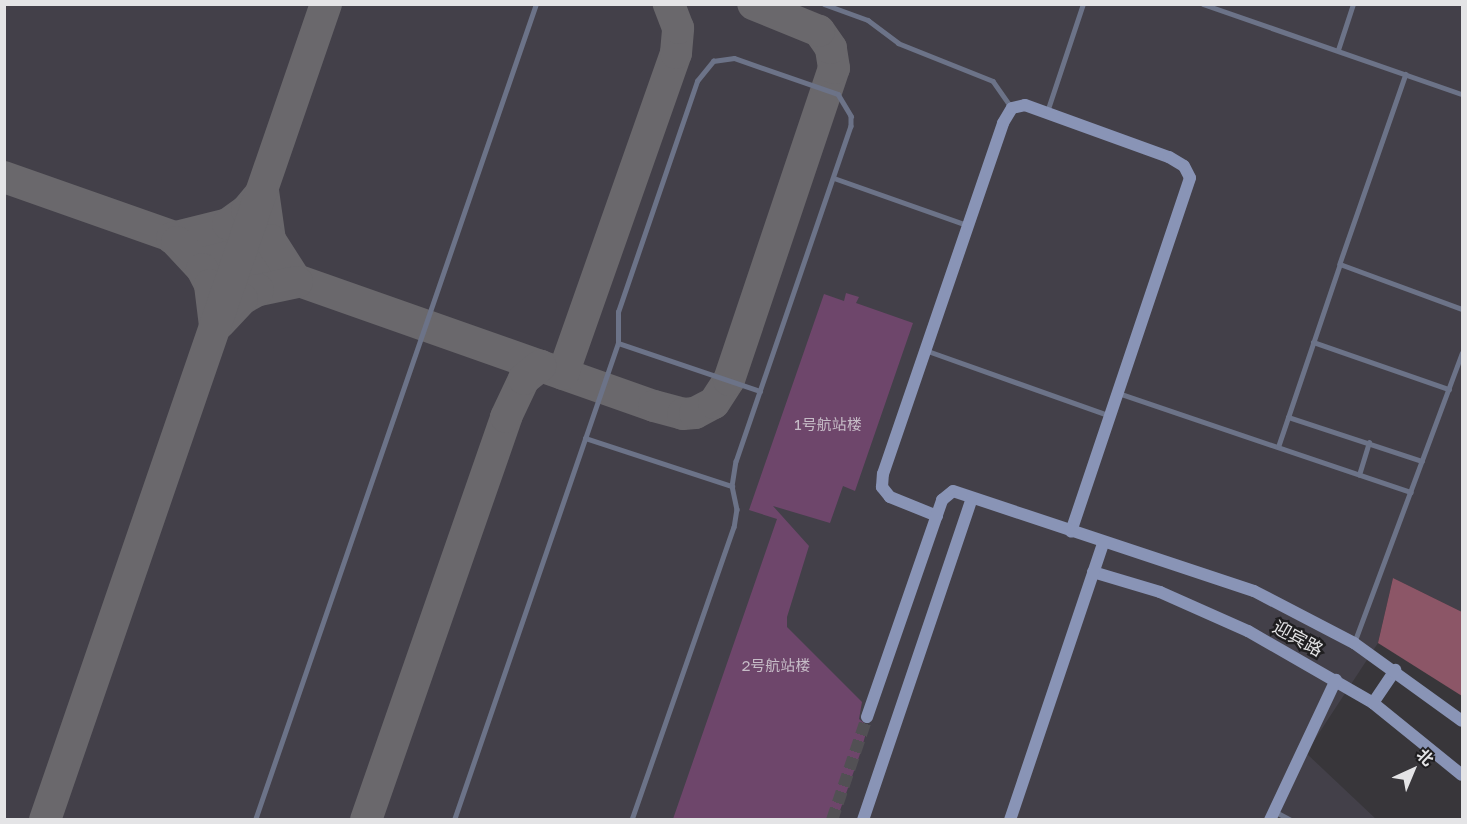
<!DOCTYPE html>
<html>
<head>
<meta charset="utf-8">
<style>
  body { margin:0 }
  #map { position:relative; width:1467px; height:824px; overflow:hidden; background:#38363a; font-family:"Golos Text","Noto Sans SC",sans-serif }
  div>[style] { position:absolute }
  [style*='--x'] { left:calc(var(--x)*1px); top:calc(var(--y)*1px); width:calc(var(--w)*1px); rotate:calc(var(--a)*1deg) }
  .built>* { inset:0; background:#434049 }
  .forest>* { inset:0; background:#8c5667 }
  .taxiway>* { height:32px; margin:-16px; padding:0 16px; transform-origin:16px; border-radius:16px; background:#6a686c }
  .building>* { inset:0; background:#6e466b }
  .secondary-tunnel>* { height:12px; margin-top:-6px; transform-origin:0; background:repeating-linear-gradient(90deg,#525054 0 12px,transparent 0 18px) }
  .lane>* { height:4.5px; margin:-2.25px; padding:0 2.25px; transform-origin:2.25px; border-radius:2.25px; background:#6c7388 }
  .secondary>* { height:12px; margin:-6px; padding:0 6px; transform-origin:6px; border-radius:6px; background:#8994b6 }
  span { translate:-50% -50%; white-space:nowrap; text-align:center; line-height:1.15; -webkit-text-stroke:5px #1f1e20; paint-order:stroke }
  .number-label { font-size:15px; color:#c6bcc7 }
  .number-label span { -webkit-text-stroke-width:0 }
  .street-label { font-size:18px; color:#e4e4e6 }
  .frame { position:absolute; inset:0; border:6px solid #e4e4e6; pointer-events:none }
  .north { position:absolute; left:1383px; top:740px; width:60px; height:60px; -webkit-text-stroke:4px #1f1e20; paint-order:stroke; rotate:44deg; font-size:16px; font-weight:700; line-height:24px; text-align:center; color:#e4e4e6 }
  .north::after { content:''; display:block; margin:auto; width:21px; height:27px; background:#e4e4e6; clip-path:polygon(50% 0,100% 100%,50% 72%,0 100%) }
</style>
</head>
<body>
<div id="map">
  <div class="built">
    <i style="clip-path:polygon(5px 5px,1462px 5px,1462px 612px,1393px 578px,1378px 643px,1306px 753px,1376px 819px,5px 820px)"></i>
  </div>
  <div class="forest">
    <i style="clip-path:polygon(1393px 578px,1462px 612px,1462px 696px,1378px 643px)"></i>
  </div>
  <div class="taxiway">
    <i style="--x:4;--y:177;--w:689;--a:19.41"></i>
    <i style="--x:654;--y:406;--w:30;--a:15"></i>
    <i style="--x:683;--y:414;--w:12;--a:-5"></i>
    <i style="--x:695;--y:413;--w:21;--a:-28"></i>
    <i style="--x:714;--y:403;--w:27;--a:-57"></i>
    <i style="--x:729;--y:380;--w:329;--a:-71.4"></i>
    <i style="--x:834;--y:68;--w:20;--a:-99"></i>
    <i style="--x:831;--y:48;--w:21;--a:-125"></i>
    <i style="--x:819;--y:31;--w:71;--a:-157.8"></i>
    <i style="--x:172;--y:238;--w:58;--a:-14"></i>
    <i style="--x:228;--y:224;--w:24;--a:-36"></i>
    <i style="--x:247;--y:210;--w:25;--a:-50"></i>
    <i style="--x:263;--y:191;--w:49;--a:81.9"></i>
    <i style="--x:270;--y:240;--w:50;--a:57.3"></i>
    <i style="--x:297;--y:282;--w:40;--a:168"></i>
    <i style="--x:258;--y:290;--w:18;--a:151"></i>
    <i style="--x:242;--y:299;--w:33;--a:133"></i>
    <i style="--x:177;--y:242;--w:37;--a:47"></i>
    <i style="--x:202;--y:269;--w:18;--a:63"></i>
    <i style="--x:210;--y:285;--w:39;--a:83"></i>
    <i style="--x:563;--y:374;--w:340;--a:-70.6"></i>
    <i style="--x:676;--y:53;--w:25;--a:-85"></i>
    <i style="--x:678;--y:28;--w:26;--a:-111"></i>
    <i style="--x:45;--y:820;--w:863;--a:-71"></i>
    <i style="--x:366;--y:820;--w:427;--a:-70.8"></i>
    <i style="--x:506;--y:417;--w:42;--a:-64.7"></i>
    <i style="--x:524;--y:379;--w:21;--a:-39"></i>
  </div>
  <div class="building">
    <i style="clip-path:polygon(846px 293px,859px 297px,856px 303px,913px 323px,855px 491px,843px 486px,830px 523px,773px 506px,809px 546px,787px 617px,787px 627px,862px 702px,859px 719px,868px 726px,860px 754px,837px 819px,673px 819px,777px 519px,749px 510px,824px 294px,844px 301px)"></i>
  </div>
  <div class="secondary-tunnel">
    <i style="--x:832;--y:820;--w:109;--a:-71.2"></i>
  </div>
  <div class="lane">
    <i style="--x:824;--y:4;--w:47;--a:20"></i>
    <i style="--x:868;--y:20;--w:38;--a:37"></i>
    <i style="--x:898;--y:43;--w:102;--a:21.8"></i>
    <i style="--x:993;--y:81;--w:33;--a:55"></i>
    <i style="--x:1203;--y:4;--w:274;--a:19.2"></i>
    <i style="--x:1338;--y:50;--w:48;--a:-71.9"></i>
    <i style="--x:1406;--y:74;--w:201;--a:109.2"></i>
    <i style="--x:1340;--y:264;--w:130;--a:20.2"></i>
    <i style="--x:1047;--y:112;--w:114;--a:-71.6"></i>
    <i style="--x:834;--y:178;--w:141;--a:19.5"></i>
    <i style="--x:1313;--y:342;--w:144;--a:19.1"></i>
    <i style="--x:618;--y:343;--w:150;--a:18.7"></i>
    <i style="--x:928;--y:351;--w:191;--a:19.6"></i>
    <i style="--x:1118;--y:393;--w:309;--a:18.7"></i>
    <i style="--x:1288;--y:417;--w:141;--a:18.2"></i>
    <i style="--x:585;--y:438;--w:155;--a:18.1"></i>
    <i style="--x:1278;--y:447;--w:193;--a:-71.3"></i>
    <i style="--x:1359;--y:475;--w:34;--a:-73"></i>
    <i style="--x:1354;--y:643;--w:309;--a:-69.6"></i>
    <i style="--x:1276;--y:812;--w:17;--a:28"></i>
    <i style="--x:255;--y:820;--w:863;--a:-71"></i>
    <i style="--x:454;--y:820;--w:504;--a:-71.03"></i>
    <i style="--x:618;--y:343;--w:31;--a:-90"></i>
    <i style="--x:618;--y:312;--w:244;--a:-71.1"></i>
    <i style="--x:697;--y:81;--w:26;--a:-51"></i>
    <i style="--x:713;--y:61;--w:21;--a:-8"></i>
    <i style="--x:734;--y:58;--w:110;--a:19.1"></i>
    <i style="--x:838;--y:94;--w:26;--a:59"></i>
    <i style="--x:851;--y:116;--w:10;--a:90"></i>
    <i style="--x:851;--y:126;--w:354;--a:108.9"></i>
    <i style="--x:736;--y:461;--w:25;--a:99"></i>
    <i style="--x:732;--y:486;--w:24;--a:78"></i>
    <i style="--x:737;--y:509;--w:18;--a:99"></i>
    <i style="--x:734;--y:527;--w:310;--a:109.2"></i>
  </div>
  <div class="secondary">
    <i style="--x:937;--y:516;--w:51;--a:-158"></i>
    <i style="--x:890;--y:497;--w:13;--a:-129"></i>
    <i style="--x:882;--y:487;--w:13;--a:-86"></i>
    <i style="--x:883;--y:474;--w:371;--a:-71.1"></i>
    <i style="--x:1003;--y:123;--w:17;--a:-59"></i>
    <i style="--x:1012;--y:108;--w:13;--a:-13"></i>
    <i style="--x:1025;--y:105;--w:153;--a:19.9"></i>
    <i style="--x:1169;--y:157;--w:17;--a:31"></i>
    <i style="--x:1184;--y:166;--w:13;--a:63"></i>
    <i style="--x:1190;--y:178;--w:373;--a:108.6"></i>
    <i style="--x:1093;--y:572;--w:70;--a:16.6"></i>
    <i style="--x:1160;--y:592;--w:96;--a:23.9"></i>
    <i style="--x:1248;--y:631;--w:144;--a:29.9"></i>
    <i style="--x:1373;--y:703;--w:114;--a:39"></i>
    <i style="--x:1373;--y:703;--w:40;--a:-56"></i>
    <i style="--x:867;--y:717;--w:230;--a:-70.9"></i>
    <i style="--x:942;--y:500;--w:14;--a:-39"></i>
    <i style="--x:953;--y:491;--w:317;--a:18.4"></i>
    <i style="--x:1254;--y:591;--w:113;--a:27.5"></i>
    <i style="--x:1354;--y:643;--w:133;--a:35.8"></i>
    <i style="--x:863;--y:820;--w:340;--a:-71.3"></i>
    <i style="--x:1010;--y:820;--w:292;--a:-71.4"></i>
    <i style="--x:1270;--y:820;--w:155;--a:-64.8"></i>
  </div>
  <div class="number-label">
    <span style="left:828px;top:425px">1号航站楼</span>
    <span style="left:776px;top:666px">2号航站楼</span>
  </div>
  <div class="street-label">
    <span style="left:1298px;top:638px;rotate:29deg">迎宾路</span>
  </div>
  <div class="frame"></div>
  <div class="north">北</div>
</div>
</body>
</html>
